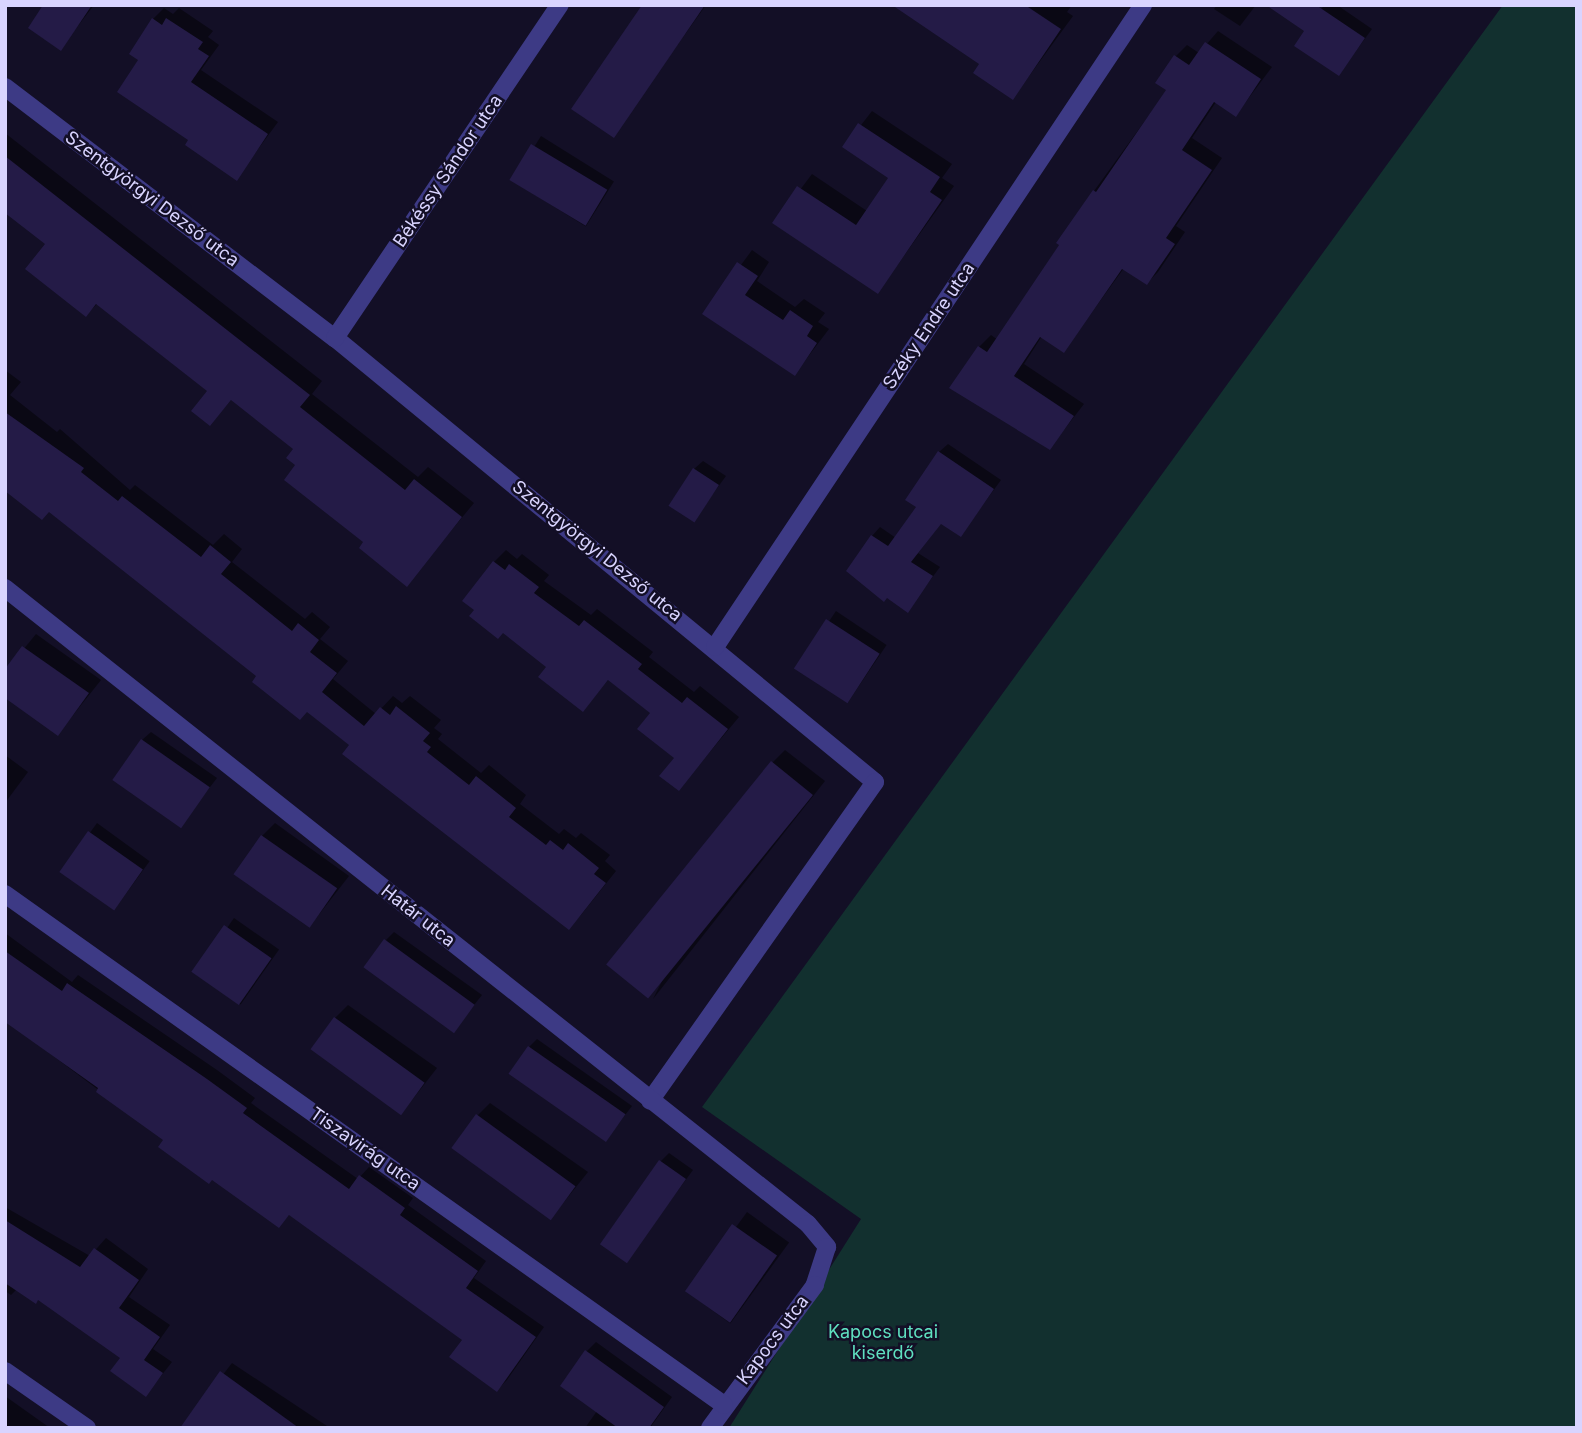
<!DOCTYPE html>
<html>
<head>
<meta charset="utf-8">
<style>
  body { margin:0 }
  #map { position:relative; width:1582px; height:1433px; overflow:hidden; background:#130f26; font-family:Inter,sans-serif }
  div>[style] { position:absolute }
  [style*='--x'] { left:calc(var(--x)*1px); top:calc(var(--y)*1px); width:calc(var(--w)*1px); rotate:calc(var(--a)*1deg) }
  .green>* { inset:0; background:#12302f }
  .shadow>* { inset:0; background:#0007; transform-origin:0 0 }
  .building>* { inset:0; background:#241b47; transform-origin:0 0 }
  .minor>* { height:18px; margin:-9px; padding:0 9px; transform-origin:9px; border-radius:9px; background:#3d3a85 }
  span { translate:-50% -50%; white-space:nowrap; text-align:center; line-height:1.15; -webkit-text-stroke:5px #130f26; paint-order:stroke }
  .street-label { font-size:18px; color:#d9d4ff }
  .park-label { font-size:18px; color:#5fe0c0 }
  .frame { position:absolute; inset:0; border:7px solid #d9d4ff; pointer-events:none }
</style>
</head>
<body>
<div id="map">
  <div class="green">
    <i style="clip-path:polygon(1503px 5px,1577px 5px,1577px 1428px,729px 1428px,861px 1219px,702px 1107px)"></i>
  </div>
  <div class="shadow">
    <i style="clip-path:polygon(46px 5px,94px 5px,61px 48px)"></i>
    <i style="clip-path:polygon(644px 5px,706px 5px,613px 135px)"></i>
    <i style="clip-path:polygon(921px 5px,1072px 5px,1067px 12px,1073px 16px,1013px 98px)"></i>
    <i style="clip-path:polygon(1217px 5px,1256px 5px,1240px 26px,1214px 9px)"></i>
    <i style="clip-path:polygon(1325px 5px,1337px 5px,1372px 29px,1339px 74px,1321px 9px)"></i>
    <i style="clip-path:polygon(164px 8px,173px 14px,179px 8px,213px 31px,208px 37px,219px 45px,201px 70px,278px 122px,237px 178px,191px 140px,140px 59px,153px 19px)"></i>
    <i style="clip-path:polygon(1218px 31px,1272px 67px,1236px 115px,1216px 102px,1192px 138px,1222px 158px,1176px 226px,1185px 232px,1158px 272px,1147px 283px,1124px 268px,1064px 351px,1042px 336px,1024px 364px,1084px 404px,1050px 448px,979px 347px,991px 335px,998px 340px,1094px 191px,1168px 89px,1176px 56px,1187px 45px,1199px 53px)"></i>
    <i style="clip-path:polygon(872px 111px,952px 164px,942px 178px,954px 186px,878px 292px,775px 223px,812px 174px,867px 211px,890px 177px,844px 147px)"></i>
    <i style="clip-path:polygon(5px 133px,322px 381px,312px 394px,418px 477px,428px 467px,474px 503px,407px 584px,298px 465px,296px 448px,232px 399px,210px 424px,209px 391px,98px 303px,86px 315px,47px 244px,5px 211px)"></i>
    <i style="left:541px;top:136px;width:86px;height:53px;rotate:32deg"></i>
    <i style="clip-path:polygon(752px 250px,769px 262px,757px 281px,795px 307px,804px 299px,825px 313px,818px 322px,829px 329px,795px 374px,705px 314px)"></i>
    <i style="clip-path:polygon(5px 370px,21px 382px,10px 395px,57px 432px,60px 429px,130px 490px,135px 485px,213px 545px,224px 534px,242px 549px,232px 562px,305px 619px,312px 612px,330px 627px,320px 639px,348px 661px,333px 679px,376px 714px,393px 696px,402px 703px,410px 696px,441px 720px,434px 728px,442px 734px,438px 739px,481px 773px,489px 765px,526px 795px,520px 804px,559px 834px,564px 829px,576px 838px,581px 833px,610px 855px,605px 861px,616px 871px,581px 915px,569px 927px,352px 745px,5px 475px)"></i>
    <i style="clip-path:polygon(948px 444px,1001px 480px,961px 535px,942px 522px,918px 553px,940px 567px,908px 610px,872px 536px,880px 527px,896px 538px,919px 506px,939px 452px)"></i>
    <i style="clip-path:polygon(703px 461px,726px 476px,693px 521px,694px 469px)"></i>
    <i style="clip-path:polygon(506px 550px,517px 559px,522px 554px,549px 575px,544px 581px,591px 615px,597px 609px,653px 652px,649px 657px,694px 692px,700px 686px,739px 717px,679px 789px,676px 758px,652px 713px,609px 679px,583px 710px,549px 667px,476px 610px,494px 562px)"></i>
    <i style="left:836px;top:611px;width:61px;height:69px;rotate:34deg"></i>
    <i style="clip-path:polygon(36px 634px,101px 680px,58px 734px,5px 672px)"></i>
    <i style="clip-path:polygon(151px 732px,217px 778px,180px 826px,142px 740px)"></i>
    <i style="clip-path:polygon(785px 750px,825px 781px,653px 999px,772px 763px)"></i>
    <i style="clip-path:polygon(5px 755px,28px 772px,5px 803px)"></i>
    <i style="left:97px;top:823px;width:65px;height:60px;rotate:36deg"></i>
    <i style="clip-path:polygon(275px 823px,349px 876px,310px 926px,262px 836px)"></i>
    <i style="left:234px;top:918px;width:55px;height:67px;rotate:35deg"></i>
    <i style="clip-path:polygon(394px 932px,482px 995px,455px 1029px,386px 940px)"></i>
    <i style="clip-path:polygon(5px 933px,72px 982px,78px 975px,217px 1070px,255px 1098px,251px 1103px,358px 1179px,369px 1167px,413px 1198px,408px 1205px,486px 1261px,474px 1278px,544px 1327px,507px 1380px,497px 1390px,464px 1339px,290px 1214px,279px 1225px,5px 1020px)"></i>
    <i style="clip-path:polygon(348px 1005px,437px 1068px,402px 1113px,335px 1018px)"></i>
    <i style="clip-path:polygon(537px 1039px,632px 1106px,605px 1141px,529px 1047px)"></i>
    <i style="clip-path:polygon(490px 1103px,588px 1172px,552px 1217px,477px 1116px)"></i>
    <i style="clip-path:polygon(669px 1153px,693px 1170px,626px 1261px,661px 1161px)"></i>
    <i style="clip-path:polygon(5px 1207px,90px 1256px,106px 1238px,148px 1269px,129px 1297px,170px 1325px,153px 1349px,172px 1362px,146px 1395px,122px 1358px,39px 1299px,17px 1289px,11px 1295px,5px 1291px)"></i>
    <i style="left:747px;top:1212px;width:52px;height:100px;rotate:36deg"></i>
    <i style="clip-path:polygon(596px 1342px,672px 1397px,650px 1428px,585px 1428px,597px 1411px,586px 1352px)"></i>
    <i style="clip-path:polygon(232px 1363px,330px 1428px,182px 1428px)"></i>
    <i style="clip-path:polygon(5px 1396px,50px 1428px,5px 1428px)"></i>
  </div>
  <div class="building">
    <i style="clip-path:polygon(43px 5px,92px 5px,61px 51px,28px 28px)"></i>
    <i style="clip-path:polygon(642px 5px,705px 5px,614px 138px,571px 109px)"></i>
    <i style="clip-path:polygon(892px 5px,1025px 5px,1061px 29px,1013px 100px,973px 73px,979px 64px)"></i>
    <i style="clip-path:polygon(1266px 5px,1316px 5px,1365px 38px,1339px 76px,1294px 46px,1304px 31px)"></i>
    <i style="clip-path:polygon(152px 18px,162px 25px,166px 18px,203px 42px,198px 49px,209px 56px,191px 82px,268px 134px,237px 181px,185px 145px,188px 140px,117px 92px,138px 60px,129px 54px)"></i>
    <i style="clip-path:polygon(1205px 42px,1261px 79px,1236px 117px,1214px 102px,1182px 150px,1212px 170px,1166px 238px,1175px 244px,1147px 285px,1122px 269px,1064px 353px,1040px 337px,1014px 376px,1074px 416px,1050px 450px,949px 388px,978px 346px,987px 352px,1059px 245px,1056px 243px,1093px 190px,1096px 192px,1166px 90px,1155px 83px,1174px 55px,1189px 65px)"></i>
    <i style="clip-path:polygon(858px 123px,940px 177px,930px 192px,942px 200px,878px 294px,772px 223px,797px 186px,856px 225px,888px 178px,842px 147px)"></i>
    <i style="left:531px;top:144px;width:89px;height:42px;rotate:31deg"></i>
    <i style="clip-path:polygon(5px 156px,310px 395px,300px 407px,405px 490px,414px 479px,462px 517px,407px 587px,359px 548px,363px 542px,284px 480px,295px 465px,286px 458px,293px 449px,231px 400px,210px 426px,191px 411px,207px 391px,96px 304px,86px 317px,25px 269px,45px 244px,5px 213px)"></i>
    <i style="clip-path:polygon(737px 262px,758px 276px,745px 295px,783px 320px,790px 310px,813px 326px,807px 336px,817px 343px,795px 376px,702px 314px)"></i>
    <i style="clip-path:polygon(5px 412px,84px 468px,81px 472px,118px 501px,122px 496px,201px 557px,210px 545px,231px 562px,221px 574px,292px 631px,298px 623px,319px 640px,310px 652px,337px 673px,322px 692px,364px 726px,380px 707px,390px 715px,396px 706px,430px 733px,423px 741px,431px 747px,427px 752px,469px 785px,476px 776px,516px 808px,509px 817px,546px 845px,550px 840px,563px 850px,568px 843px,599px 868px,594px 874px,606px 883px,569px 930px,342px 754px,349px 745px,307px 712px,300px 720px,252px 682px,256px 676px,49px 512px,42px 520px,5px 491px)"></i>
    <i style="clip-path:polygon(938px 451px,994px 489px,961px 537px,941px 524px,911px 562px,933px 576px,908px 613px,887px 598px,884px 602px,846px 571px,871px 535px,888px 546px,916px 507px,905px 500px)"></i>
    <i style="left:693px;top:468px;width:31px;height:45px;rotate:33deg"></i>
    <i style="clip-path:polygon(493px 561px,505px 570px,509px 564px,539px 587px,534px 593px,579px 626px,584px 620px,642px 664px,638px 669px,682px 703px,687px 697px,728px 729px,679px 791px,659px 776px,674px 758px,637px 729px,650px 713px,608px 680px,583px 712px,538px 677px,546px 667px,503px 633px,498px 639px,469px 616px,474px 610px,462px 601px)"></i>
    <i style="left:826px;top:619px;width:64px;height:59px;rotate:33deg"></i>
    <i style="clip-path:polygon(22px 646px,89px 693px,58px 736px,5px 698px,5px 669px)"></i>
    <i style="left:141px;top:739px;width:84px;height:50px;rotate:35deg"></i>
    <i style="left:771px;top:761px;width:54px;height:262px;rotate:39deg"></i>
    <i style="left:88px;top:831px;width:67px;height:50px;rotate:35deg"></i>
    <i style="left:261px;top:835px;width:93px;height:48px;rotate:35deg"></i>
    <i style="left:224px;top:925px;width:58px;height:57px;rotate:35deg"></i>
    <i style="left:384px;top:939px;width:112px;height:35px;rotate:36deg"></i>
    <i style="clip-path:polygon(5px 951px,62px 991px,67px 983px,207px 1079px,247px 1108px,243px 1113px,349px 1189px,359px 1175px,405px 1208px,400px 1215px,478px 1271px,466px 1288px,536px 1337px,497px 1392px,449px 1357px,462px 1340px,289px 1215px,279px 1228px,212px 1180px,209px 1184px,158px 1147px,163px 1140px,96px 1092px,98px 1088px,5px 1022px)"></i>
    <i style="left:334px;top:1017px;width:112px;height:40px;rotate:36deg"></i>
    <i style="left:528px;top:1046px;width:119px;height:34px;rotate:35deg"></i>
    <i style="left:476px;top:1114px;width:123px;height:42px;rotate:36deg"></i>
    <i style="left:659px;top:1160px;width:33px;height:103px;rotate:35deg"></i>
    <i style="clip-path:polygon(5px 1220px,80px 1267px,94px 1248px,139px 1280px,119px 1308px,160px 1337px,144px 1360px,163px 1373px,146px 1397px,110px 1371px,120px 1358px,38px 1300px,36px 1304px,5px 1283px)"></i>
    <i style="left:732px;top:1224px;width:55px;height:82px;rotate:35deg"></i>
    <i style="clip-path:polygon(585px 1350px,664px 1407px,649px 1428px,618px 1428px,560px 1386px)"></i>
    <i style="clip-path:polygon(220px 1371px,299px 1428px,180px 1428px)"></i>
  </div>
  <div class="minor">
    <i style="--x:5;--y:87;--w:415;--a:37.3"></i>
    <i style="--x:335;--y:338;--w:699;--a:39.43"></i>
    <i style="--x:875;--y:782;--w:390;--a:125.2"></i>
    <i style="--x:335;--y:338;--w:402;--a:-56"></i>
    <i style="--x:5;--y:588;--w:1024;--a:38.38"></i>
    <i style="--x:808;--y:1224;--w:30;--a:50"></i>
    <i style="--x:827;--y:1247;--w:40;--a:108"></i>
    <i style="--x:815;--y:1285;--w:177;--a:126.3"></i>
    <i style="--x:715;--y:647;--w:772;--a:-56.31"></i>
    <i style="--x:5;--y:894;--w:882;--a:35.4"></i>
    <i style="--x:5;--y:1371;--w:100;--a:34.8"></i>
  </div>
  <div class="street-label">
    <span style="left:448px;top:171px;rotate:-56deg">Békéssy Sándor utca</span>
    <span style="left:152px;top:199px;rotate:37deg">Szentgyörgyi Dezső utca</span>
    <span style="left:929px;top:326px;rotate:-56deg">Széky Endre utca</span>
    <span style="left:597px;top:551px;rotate:39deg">Szentgyörgyi Dezső utca</span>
    <span style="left:418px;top:916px;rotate:38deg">Határ utca</span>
    <span style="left:365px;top:1149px;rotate:35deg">Tiszavirág utca</span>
    <span style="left:773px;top:1340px;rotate:-53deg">Kapocs utca</span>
  </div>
  <div class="park-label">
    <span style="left:883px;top:1343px">Kapocs utcai<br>kiserdő</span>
  </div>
  <div class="frame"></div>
</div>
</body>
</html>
